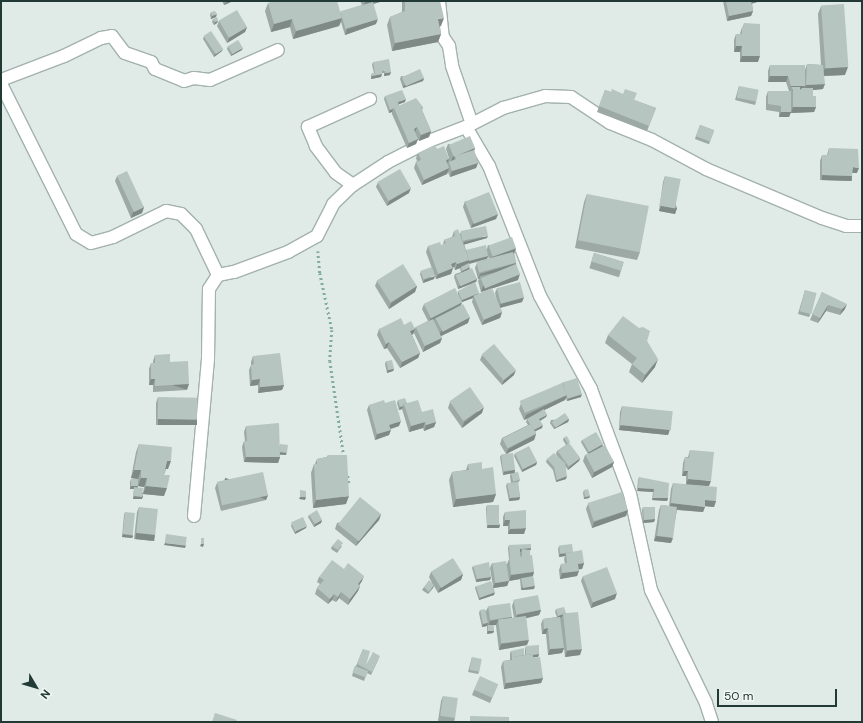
<!DOCTYPE html>
<html>
<head>
<meta charset="utf-8">
<style>
  body { margin:0 }
  #map { position:relative; width:863px; height:723px; overflow:hidden; background:#e0eae7; font-family:"DM Sans",sans-serif }
  div>[style] { position:absolute }
  [style*='--x'] { left:calc(var(--x)*1px); top:calc(var(--y)*1px); width:calc(var(--w)*1px); rotate:calc(var(--a)*1deg) }
  .path>* { height:2.5px; margin-top:-1.25px; transform-origin:0; background:repeating-linear-gradient(90deg,#82aca2 0 2px,transparent 0 5px) }
  .roads { filter:drop-shadow(1px 0 #a3b2ae) drop-shadow(-1px 0 #a3b2ae) drop-shadow(0 1px #a3b2ae) drop-shadow(0 -1px #a3b2ae) }
  .minor>* { height:12px; margin:-6px; padding:0 6px; transform-origin:6px; border-radius:6px; background:#fff }
  .wall>* { inset:0; background:#9da9a5; transform-origin:0 0 }
  .shaded-wall>* { inset:0; background:#7f8a86; transform-origin:0 0 }
  .building>* { inset:0; background:#b6c5c0; transform-origin:0 0 }
  span { translate:-50% -50%; white-space:nowrap; text-align:center; line-height:1.15; -webkit-text-stroke:3px #f1f7f4; paint-order:stroke }
  .frame { position:absolute; inset:0; border:2px solid #223a35; pointer-events:none }
  .north { position:absolute; left:16px; top:667px; width:40px; height:40px; -webkit-text-stroke:3px #f1f7f4; paint-order:stroke; rotate:128deg; font-size:11px; font-weight:700; line-height:16px; text-align:center; color:#223a35 }
  .north::after { content:''; display:block; margin:auto; width:14px; height:18px; background:#223a35; clip-path:polygon(50% 0,100% 100%,50% 72%,0 100%) }
  .scale { position:absolute; left:717px; top:689px; width:120px; height:18px; box-sizing:border-box; border:2px solid #223a35; border-top:0; padding-left:5px; font-size:12px; line-height:14px; white-space:nowrap; color:#223a35; -webkit-text-stroke:3px #f1f7f4; paint-order:stroke }
</style>
</head>
<body>
<div id="map">
  <div class="path">
    <i style="--x:318;--y:251;--w:22;--a:85"></i>
    <i style="--x:320;--y:273;--w:58;--a:78.1"></i>
    <i style="--x:332;--y:330;--w:31;--a:94"></i>
    <i style="--x:330;--y:361;--w:97;--a:81.7"></i>
    <i style="--x:348;--y:476;--w:7;--a:82"></i>
  </div>
  <div class="roads">
    <div class="minor">
      <i style="--x:439;--y:1;--w:36;--a:84"></i>
      <i style="--x:443;--y:37;--w:11;--a:56"></i>
      <i style="--x:449;--y:46;--w:20;--a:81"></i>
      <i style="--x:452;--y:66;--w:61;--a:71"></i>
      <i style="--x:1;--y:80;--w:67;--a:-20.9"></i>
      <i style="--x:64;--y:56;--w:41;--a:-25.9"></i>
      <i style="--x:101;--y:38;--w:11;--a:-10"></i>
      <i style="--x:112;--y:36;--w:21;--a:53"></i>
      <i style="--x:125;--y:53;--w:28;--a:19"></i>
      <i style="--x:151;--y:62;--w:8;--a:60"></i>
      <i style="--x:155;--y:69;--w:31;--a:22"></i>
      <i style="--x:184;--y:81;--w:10;--a:-17"></i>
      <i style="--x:194;--y:78;--w:16;--a:7"></i>
      <i style="--x:210;--y:80;--w:74;--a:-23.8"></i>
      <i style="--x:1;--y:84;--w:168;--a:63.4"></i>
      <i style="--x:76;--y:234;--w:17;--a:31"></i>
      <i style="--x:91;--y:243;--w:23;--a:-15"></i>
      <i style="--x:113;--y:237;--w:59;--a:-26.1"></i>
      <i style="--x:166;--y:211;--w:15;--a:11"></i>
      <i style="--x:181;--y:214;--w:21;--a:45"></i>
      <i style="--x:196;--y:229;--w:51;--a:64.4"></i>
      <i style="--x:218;--y:275;--w:16;--a:-11"></i>
      <i style="--x:234;--y:272;--w:58;--a:-20.3"></i>
      <i style="--x:288;--y:252;--w:33;--a:-29"></i>
      <i style="--x:317;--y:236;--w:36;--a:-63"></i>
      <i style="--x:333;--y:204;--w:28;--a:-44"></i>
      <i style="--x:353;--y:185;--w:42;--a:-33.3"></i>
      <i style="--x:388;--y:162;--w:46;--a:-27.1"></i>
      <i style="--x:429;--y:141;--w:40;--a:-21"></i>
      <i style="--x:353;--y:185;--w:21;--a:-145"></i>
      <i style="--x:336;--y:173;--w:34;--a:-127"></i>
      <i style="--x:316;--y:146;--w:21;--a:-113"></i>
      <i style="--x:308;--y:127;--w:68;--a:-24.3"></i>
      <i style="--x:194;--y:516;--w:158;--a:-84.9"></i>
      <i style="--x:208;--y:359;--w:70;--a:-89.2"></i>
      <i style="--x:209;--y:289;--w:17;--a:-57"></i>
      <i style="--x:712;--y:722;--w:20;--a:-108"></i>
      <i style="--x:706;--y:703;--w:126;--a:-116"></i>
      <i style="--x:651;--y:590;--w:98;--a:-102.3"></i>
      <i style="--x:630;--y:494;--w:112;--a:-110.4"></i>
      <i style="--x:591;--y:389;--w:106;--a:-118.7"></i>
      <i style="--x:540;--y:296;--w:140;--a:-111.4"></i>
      <i style="--x:489;--y:166;--w:45;--a:-120.5"></i>
      <i style="--x:466;--y:127;--w:42;--a:-27.2"></i>
      <i style="--x:503;--y:108;--w:44;--a:-15.9"></i>
      <i style="--x:545;--y:96;--w:26;--a:2"></i>
      <i style="--x:571;--y:97;--w:47;--a:33.7"></i>
      <i style="--x:610;--y:123;--w:45;--a:22"></i>
      <i style="--x:652;--y:140;--w:61;--a:28.2"></i>
      <i style="--x:706;--y:169;--w:126;--a:22.9"></i>
      <i style="--x:822;--y:218;--w:25;--a:18"></i>
      <i style="--x:846;--y:226;--w:16;--a:0"></i>
    </div>
  </div>
  <div class="wall">
    <i style="clip-path:polygon(222px 1px,231px 1px,231px 2px,224px 5px)"></i>
    <i style="clip-path:polygon(360px 1px,383px 1px,373px 4px,376px 24px,345px 35px,341px 22px,339px 26px,293px 39px,290px 27px,271px 32px,265px 11px,268px 3px,341px 13px,341px 12px,362px 5px)"></i>
    <i style="clip-path:polygon(402px 1px,417px 1px,417px 2px,441px 26px,440px 26px,441px 34px,438px 42px,392px 51px,387px 25px,390px 17px,402px 12px)"></i>
    <i style="clip-path:polygon(723px 1px,761px 1px,752px 3px,753px 11px,751px 16px,727px 21px)"></i>
    <i style="clip-path:polygon(821px 6px,845px 75px,824px 76px,823px 89px,813px 90px,813px 96px,816px 107px,814px 112px,791px 113px,791px 112px,789px 117px,779px 117px,779px 112px,766px 110px,766px 97px,768px 91px,789px 91px,786px 82px,768px 82px,768px 71px,770px 65px,805px 78px,805px 70px,807px 64px,821px 65px,818px 14px)"></i>
    <i style="clip-path:polygon(211px 12px,216px 17px,211px 19px,210px 15px)"></i>
    <i style="clip-path:polygon(213px 19px,218px 21px,217px 23px,214px 25px,212px 22px)"></i>
    <i style="clip-path:polygon(219px 21px,247px 27px,245px 32px,227px 43px,217px 26px)"></i>
    <i style="clip-path:polygon(744px 23px,758px 62px,740px 62px,740px 52px,734px 52px,734px 40px,736px 34px,740px 34px,742px 27px,743px 27px)"></i>
    <i style="clip-path:polygon(204px 36px,222px 51px,214px 57px,203px 39px)"></i>
    <i style="clip-path:polygon(228px 46px,242px 50px,231px 56px,227px 49px)"></i>
    <i style="clip-path:polygon(373px 62px,390px 75px,384px 76px,384px 73px,382px 73px,381px 77px,371px 79px,371px 76px,372px 73px,374px 73px,372px 65px)"></i>
    <i style="clip-path:polygon(401px 76px,424px 78px,423px 81px,403px 88px,400px 79px)"></i>
    <i style="clip-path:polygon(739px 86px,756px 102px,755px 105px,735px 100px)"></i>
    <i style="clip-path:polygon(605px 90px,634px 100px,656px 108px,647px 131px,597px 112px)"></i>
    <i style="clip-path:polygon(385px 96px,405px 102px,399px 104px,399px 106px,423px 107px,422px 110px,431px 131px,429px 137px,419px 141px,418px 139px,416px 144px,407px 148px,392px 114px,392px 112px,389px 113px,384px 99px)"></i>
    <i style="left:700px;top:125px;width:15px;height:15px;rotate:20deg"></i>
    <i style="clip-path:polygon(448px 144px,475px 148px,474px 150px,478px 163px,476px 168px,450px 177px,448px 172px,447px 174px,422px 185px,414px 168px,416px 162px,417px 161px,416px 158px,418px 153px,449px 158px,446px 149px)"></i>
    <i style="clip-path:polygon(829px 148px,857px 173px,852px 173px,850px 181px,820px 180px,820px 161px,822px 155px,827px 155px)"></i>
    <i style="clip-path:polygon(117px 176px,144px 207px,142px 213px,131px 218px,115px 181px)"></i>
    <i style="clip-path:polygon(665px 176px,677px 208px,675px 214px,659px 211px,663px 182px)"></i>
    <i style="clip-path:polygon(378px 182px,409px 193px,387px 206px,376px 187px)"></i>
    <i style="clip-path:polygon(587px 194px,640px 252px,637px 260px,575px 248px,584px 202px)"></i>
    <i style="clip-path:polygon(465px 201px,498px 214px,496px 219px,471px 228px,463px 207px)"></i>
    <i style="clip-path:polygon(454px 231px,460px 234px,461px 232px,487px 238px,464px 244px,466px 250px,487px 249px,488px 245px,516px 248px,514px 253px,516px 263px,518px 280px,481px 292px,478px 281px,479px 279px,478px 279px,475px 268px,477px 263px,489px 259px,488px 256px,487px 259px,469px 264px,469px 269px,477px 279px,476px 282px,458px 289px,454px 277px,455px 274px,461px 272px,460px 269px,461px 268px,455px 270px,454px 267px,453px 268px,451px 274px,436px 279px,426px 252px,428px 246px,441px 245px,443px 245px,444px 240px,452px 237px)"></i>
    <i style="left:594px;top:253px;width:31px;height:16px;rotate:17deg"></i>
    <i style="clip-path:polygon(421px 271px,434px 279px,423px 283px,420px 274px)"></i>
    <i style="clip-path:polygon(377px 281px,417px 286px,415px 292px,389px 309px,375px 286px)"></i>
    <i style="clip-path:polygon(497px 288px,524px 297px,522px 302px,500px 308px,502px 312px,500px 318px,482px 325px,472px 302px,473px 298px,462px 302px,461px 305px,468px 323px,441px 336px,442px 338px,440px 343px,423px 352px,414px 333px,412px 335px,420px 353px,418px 358px,400px 368px,387px 348px,384px 349px,377px 335px,379px 329px,404px 325px,415px 328px,416px 327px,428px 321px,422px 309px,424px 304px,458px 294px,458px 291px,479px 294px,497px 301px,495px 293px)"></i>
    <i style="clip-path:polygon(805px 290px,810px 315px,809px 317px,798px 314px)"></i>
    <i style="clip-path:polygon(822px 292px,845px 309px,840px 315px,826px 311px,818px 323px,810px 320px)"></i>
    <i style="clip-path:polygon(608px 335px,647px 341px,655px 367px,642px 383px,629px 372px,632px 364px,605px 343px)"></i>
    <i style="clip-path:polygon(155px 355px,170px 362px,187px 390px,153px 392px,153px 385px,149px 385px,149px 369px,151px 363px,153px 363px,153px 361px)"></i>
    <i style="clip-path:polygon(482px 355px,514px 375px,502px 385px,480px 360px)"></i>
    <i style="clip-path:polygon(253px 356px,284px 385px,282px 390px,258px 393px,258px 385px,250px 386px,249px 370px,251px 365px,251px 362px)"></i>
    <i style="clip-path:polygon(386px 361px,394px 369px,393px 371px,387px 373px,385px 364px)"></i>
    <i style="clip-path:polygon(563px 382px,581px 397px,567px 401px,566px 398px,565px 400px,544px 410px,547px 415px,546px 417px,540px 421px,542px 428px,535px 431px,536px 434px,534px 440px,508px 453px,515px 470px,515px 472px,520px 480px,518px 483px,520px 497px,519px 500px,509px 501px,506px 486px,507px 483px,511px 483px,510px 476px,511px 473px,503px 475px,500px 457px,501px 455px,506px 454px,500px 444px,502px 438px,528px 425px,526px 422px,527px 419px,524px 420px,519px 409px,521px 403px,562px 384px)"></i>
    <i style="clip-path:polygon(158px 397px,197px 419px,195px 425px,156px 425px,156px 403px)"></i>
    <i style="clip-path:polygon(398px 400px,407px 403px,422px 412px,436px 422px,434px 427px,424px 431px,423px 428px,409px 432px,402px 409px,399px 410px,397px 403px)"></i>
    <i style="clip-path:polygon(450px 402px,482px 413px,462px 428px,448px 408px)"></i>
    <i style="clip-path:polygon(385px 403px,399px 426px,391px 429px,389px 435px,375px 440px,367px 410px,369px 405px)"></i>
    <i style="clip-path:polygon(622px 406px,670px 429px,668px 435px,619px 430px,620px 412px)"></i>
    <i style="clip-path:polygon(569px 419px,568px 422px,554px 429px,550px 423px,551px 420px)"></i>
    <i style="clip-path:polygon(246px 426px,279px 446px,286px 455px,280px 455px,280px 457px,278px 463px,244px 462px,242px 447px,244px 441px,245px 441px,244px 432px)"></i>
    <i style="clip-path:polygon(564px 437px,580px 458px,579px 461px,568px 470px,565px 466px,566px 479px,556px 482px,553px 470px,546px 462px,547px 459px,558px 457px,556px 454px,557px 451px,566px 445px,563px 440px)"></i>
    <i style="clip-path:polygon(582px 440px,603px 446px,614px 462px,612px 467px,592px 478px,583px 461px,585px 455px,588px 454px,581px 442px)"></i>
    <i style="clip-path:polygon(evenodd,139px 444px,168px 469px,166px 469px,164px 475px,164px 496px,143px 494px,142px 499px,133px 499px,134px 489px,130px 489px,130px 482px,131px 479px,138px 485px,138px 479px,131px 478px,136px 452px,139px 444px,138px 486px,144px 487px,143px 493px,137px 488px,138px 486px)"></i>
    <i style="clip-path:polygon(690px 450px,709px 486px,686px 485px,686px 476px,682px 476px,683px 463px,685px 457px,688px 457px)"></i>
    <i style="clip-path:polygon(515px 453px,537px 462px,536px 465px,522px 472px,514px 456px)"></i>
    <i style="clip-path:polygon(328px 455px,346px 504px,313px 508px,311px 473px,314px 464px,315px 464px,317px 459px,327px 457px)"></i>
    <i style="clip-path:polygon(468px 464px,482px 469px,496px 494px,493px 502px,453px 507px,449px 480px,452px 472px,466px 470px)"></i>
    <i style="clip-path:polygon(639px 477px,668px 498px,667px 501px,652px 500px,653px 492px,637px 491px,638px 480px)"></i>
    <i style="clip-path:polygon(217px 483px,268px 495px,266px 500px,221px 511px,215px 488px)"></i>
    <i style="clip-path:polygon(673px 483px,716px 501px,714px 507px,705px 506px,703px 512px,677px 510px,671px 543px,654px 541px,659px 510px,661px 505px,669px 506px,671px 489px)"></i>
    <i style="clip-path:polygon(584px 490px,590px 496px,589px 498px,584px 499px,583px 493px)"></i>
    <i style="clip-path:polygon(588px 504px,628px 510px,626px 516px,592px 528px,586px 509px)"></i>
    <i style="clip-path:polygon(487px 505px,500px 525px,499px 528px,487px 528px,486px 508px)"></i>
    <i style="clip-path:polygon(139px 507px,155px 535px,153px 541px,134px 539px,137px 512px)"></i>
    <i style="clip-path:polygon(643px 507px,655px 519px,654px 522px,643px 523px,642px 510px)"></i>
    <i style="clip-path:polygon(125px 512px,133px 536px,132px 538px,122px 537px,124px 515px)"></i>
    <i style="clip-path:polygon(505px 512px,524px 534px,508px 534px,508px 526px,503px 526px,503px 517px)"></i>
    <i style="clip-path:polygon(381px 514px,379px 520px,356px 546px,335px 529px,337px 523px)"></i>
    <i style="clip-path:polygon(309px 515px,322px 520px,321px 523px,314px 527px,308px 517px)"></i>
    <i style="clip-path:polygon(292px 523px,306px 528px,295px 534px,291px 526px)"></i>
    <i style="clip-path:polygon(509px 545px,531px 548px,530px 551px,530px 556px,534px 572px,533px 576px,534px 589px,521px 590px,520px 579px,509px 581px,507px 586px,494px 588px,494px 595px,479px 600px,475px 588px,476px 586px,493px 586px,490px 568px,492px 563px,507px 564px,509px 559px,508px 548px)"></i>
    <i style="clip-path:polygon(332px 546px,342px 546px,337px 553px,331px 549px)"></i>
    <i style="clip-path:polygon(559px 546px,573px 552px,584px 563px,582px 569px,579px 569px,577px 576px,560px 579px,559px 570px,561px 564px,565px 564px,564px 559px,565px 556px,559px 557px,558px 549px)"></i>
    <i style="clip-path:polygon(473px 566px,491px 577px,490px 580px,476px 582px,472px 568px)"></i>
    <i style="clip-path:polygon(344px 569px,362px 581px,359px 585px,360px 586px,358px 591px,348px 605px,339px 598px,336px 602px,332px 600px,328px 604px,315px 594px,317px 588px,320px 584px,317px 582px,319px 577px)"></i>
    <i style="clip-path:polygon(431px 572px,463px 574px,461px 580px,438px 593px,434px 586px,428px 594px,422px 590px,424px 587px,432px 583px,429px 577px)"></i>
    <i style="clip-path:polygon(583px 576px,615px 599px,591px 608px,581px 581px)"></i>
    <i style="clip-path:polygon(514px 600px,541px 610px,539px 615px,526px 618px,527px 645px,499px 650px,496px 626px,496px 625px,493px 625px,494px 631px,493px 633px,487px 634px,487px 626px,482px 627px,479px 613px,480px 610px,486px 611px,488px 607px,512px 617px,511px 619px,514px 618px,512px 606px)"></i>
    <i style="clip-path:polygon(556px 609px,566px 613px,565px 614px,580px 655px,565px 657px,563px 639px,564px 648px,562px 653px,548px 655px,546px 634px,542px 634px,541px 624px,543px 619px,557px 617px,555px 612px)"></i>
    <i style="clip-path:polygon(526px 646px,539px 654px,538px 657px,533px 657px,543px 678px,541px 683px,504px 689px,501px 667px,503px 661px,510px 660px,510px 653px,511px 651px,525px 655px,525px 649px)"></i>
    <i style="clip-path:polygon(363px 649px,366px 665px,379px 658px,371px 675px,367px 673px,364px 681px,352px 676px,355px 666px,356px 666px)"></i>
    <i style="clip-path:polygon(472px 657px,479px 672px,478px 674px,468px 672px)"></i>
    <i style="clip-path:polygon(498px 684px,490px 703px,472px 695px,474px 690px)"></i>
    <i style="clip-path:polygon(443px 696px,455px 718px,454px 722px,444px 722px,438px 721px,441px 701px)"></i>
  </div>
  <div class="shaded-wall">
    <i style="clip-path:polygon(229px 1px,231px 1px,231px 2px,224px 5px,225px 3px)"></i>
    <i style="clip-path:polygon(368px 1px,383px 1px,363px 7px,365px 2px)"></i>
    <i style="clip-path:polygon(752px 1px,761px 1px,751px 4px)"></i>
    <i style="clip-path:polygon(753px 11px,751px 16px,727px 21px,729px 16px)"></i>
    <i style="clip-path:polygon(217px 14px,216px 17px,211px 19px,212px 16px)"></i>
    <i style="clip-path:polygon(342px 18px,339px 26px,293px 39px,296px 31px)"></i>
    <i style="clip-path:polygon(444px 18px,441px 26px,435px 28px,438px 19px)"></i>
    <i style="clip-path:polygon(292px 19px,290px 27px,271px 32px,274px 24px)"></i>
    <i style="clip-path:polygon(378px 19px,376px 24px,345px 35px,347px 29px)"></i>
    <i style="clip-path:polygon(218px 21px,217px 23px,214px 25px,215px 22px)"></i>
    <i style="clip-path:polygon(247px 27px,245px 32px,227px 43px,229px 38px)"></i>
    <i style="clip-path:polygon(441px 34px,438px 42px,392px 51px,395px 43px)"></i>
    <i style="clip-path:polygon(736px 46px,742px 46px,740px 52px,734px 52px)"></i>
    <i style="clip-path:polygon(243px 48px,242px 50px,231px 56px,232px 54px)"></i>
    <i style="clip-path:polygon(223px 49px,222px 51px,214px 57px,215px 54px)"></i>
    <i style="clip-path:polygon(742px 56px,760px 56px,758px 62px,740px 62px)"></i>
    <i style="clip-path:polygon(848px 67px,845px 75px,822px 76px,825px 68px)"></i>
    <i style="clip-path:polygon(391px 72px,390px 75px,384px 76px,385px 73px)"></i>
    <i style="clip-path:polygon(382px 74px,381px 77px,371px 79px,372px 76px)"></i>
    <i style="clip-path:polygon(770px 76px,788px 76px,786px 82px,768px 82px)"></i>
    <i style="clip-path:polygon(424px 78px,423px 81px,403px 88px,404px 85px)"></i>
    <i style="clip-path:polygon(825px 84px,823px 89px,804px 91px,806px 85px)"></i>
    <i style="clip-path:polygon(791px 86px,805px 86px,803px 91px,792px 91px,793px 90px,791px 87px,789px 91px)"></i>
    <i style="clip-path:polygon(406px 99px,405px 102px,397px 105px,398px 102px)"></i>
    <i style="clip-path:polygon(793px 107px,816px 107px,814px 112px,791px 113px)"></i>
    <i style="clip-path:polygon(393px 109px,392px 112px,389px 113px,390px 110px)"></i>
    <i style="clip-path:polygon(781px 112px,791px 112px,789px 117px,779px 117px)"></i>
    <i style="clip-path:polygon(417px 127px,415px 133px,414px 129px)"></i>
    <i style="clip-path:polygon(431px 131px,429px 137px,419px 141px,421px 135px)"></i>
    <i style="clip-path:polygon(418px 139px,416px 144px,407px 148px,409px 143px)"></i>
    <i style="clip-path:polygon(475px 148px,473px 154px,455px 156px,454px 161px,451px 162px,453px 156px)"></i>
    <i style="clip-path:polygon(449px 159px,447px 164px,446px 160px)"></i>
    <i style="clip-path:polygon(478px 163px,476px 168px,450px 177px,452px 171px)"></i>
    <i style="clip-path:polygon(853px 167px,859px 168px,857px 173px,851px 173px)"></i>
    <i style="clip-path:polygon(449px 168px,447px 174px,422px 185px,424px 180px)"></i>
    <i style="left:822px;top:175px;width:30px;height:5px;rotate:2deg"></i>
    <i style="clip-path:polygon(411px 188px,409px 193px,387px 206px,389px 201px)"></i>
    <i style="clip-path:polygon(661px 206px,677px 208px,675px 214px,659px 211px)"></i>
    <i style="clip-path:polygon(144px 207px,142px 213px,131px 218px,133px 212px)"></i>
    <i style="clip-path:polygon(498px 214px,496px 219px,471px 228px,473px 223px)"></i>
    <i style="clip-path:polygon(488px 236px,487px 238px,463px 245px,464px 242px)"></i>
    <i style="clip-path:polygon(516px 248px,514px 254px,490px 262px,492px 256px)"></i>
    <i style="clip-path:polygon(488px 256px,487px 259px,468px 264px,467px 265px,455px 270px,457px 264px,469px 260px)"></i>
    <i style="clip-path:polygon(456px 262px,454px 267px,449px 269px,451px 264px)"></i>
    <i style="clip-path:polygon(516px 263px,514px 268px,480px 276px,479px 279px,478px 279px,480px 274px)"></i>
    <i style="clip-path:polygon(470px 267px,469px 270px,461px 273px,462px 271px)"></i>
    <i style="clip-path:polygon(453px 268px,451px 274px,436px 279px,438px 274px)"></i>
    <i style="clip-path:polygon(520px 274px,518px 280px,481px 292px,483px 286px)"></i>
    <i style="clip-path:polygon(435px 276px,434px 279px,423px 283px,424px 280px)"></i>
    <i style="clip-path:polygon(477px 279px,476px 282px,458px 289px,459px 286px)"></i>
    <i style="clip-path:polygon(417px 286px,415px 292px,389px 309px,391px 303px)"></i>
    <i style="clip-path:polygon(479px 293px,478px 296px,474px 296px,473px 298px,462px 302px,460px 307px,435px 318px,434px 320px,429px 323px,431px 317px,461px 302px,462px 300px)"></i>
    <i style="clip-path:polygon(524px 297px,522px 302px,499px 308px,501px 303px)"></i>
    <i style="clip-path:polygon(847px 304px,845px 309px,840px 315px,842px 309px)"></i>
    <i style="clip-path:polygon(828px 305px,826px 311px,818px 323px,820px 318px)"></i>
    <i style="clip-path:polygon(502px 312px,500px 318px,482px 325px,484px 320px)"></i>
    <i style="clip-path:polygon(470px 317px,468px 323px,439px 337px,441px 331px)"></i>
    <i style="clip-path:polygon(415px 329px,413px 334px,408px 337px,410px 331px)"></i>
    <i style="clip-path:polygon(442px 338px,440px 343px,423px 352px,425px 346px)"></i>
    <i style="clip-path:polygon(389px 342px,387px 348px,384px 349px,386px 344px)"></i>
    <i style="clip-path:polygon(420px 353px,418px 358px,400px 368px,402px 362px)"></i>
    <i style="clip-path:polygon(658px 359px,655px 367px,642px 383px,645px 375px)"></i>
    <i style="clip-path:polygon(394px 369px,393px 371px,387px 373px,388px 370px)"></i>
    <i style="clip-path:polygon(516px 370px,514px 375px,502px 385px,504px 380px)"></i>
    <i style="clip-path:polygon(151px 379px,155px 379px,153px 385px,149px 385px)"></i>
    <i style="clip-path:polygon(260px 379px,258px 385px,250px 386px,252px 380px)"></i>
    <i style="left:189px;top:384px;width:6px;height:34px;rotate:108deg"></i>
    <i style="clip-path:polygon(284px 385px,282px 390px,258px 393px,260px 387px)"></i>
    <i style="clip-path:polygon(582px 394px,581px 397px,567px 401px,568px 398px)"></i>
    <i style="clip-path:polygon(567px 395px,565px 400px,524px 420px,526px 415px)"></i>
    <i style="clip-path:polygon(403px 406px,402px 409px,399px 410px,400px 407px)"></i>
    <i style="clip-path:polygon(484px 407px,482px 413px,462px 428px,464px 422px)"></i>
    <i style="clip-path:polygon(547px 415px,546px 417px,538px 422px,539px 419px)"></i>
    <i style="left:158px;top:419px;width:39px;height:6px"></i>
    <i style="clip-path:polygon(569px 419px,568px 422px,554px 429px,555px 426px)"></i>
    <i style="clip-path:polygon(401px 421px,399px 426px,387px 430px,389px 425px)"></i>
    <i style="clip-path:polygon(425px 422px,423px 428px,409px 432px,411px 426px)"></i>
    <i style="clip-path:polygon(436px 422px,434px 427px,424px 431px,426px 425px)"></i>
    <i style="clip-path:polygon(543px 425px,542px 428px,532px 433px,533px 430px)"></i>
    <i style="clip-path:polygon(621px 425px,670px 429px,668px 435px,619px 430px)"></i>
    <i style="clip-path:polygon(391px 430px,389px 435px,375px 440px,377px 434px)"></i>
    <i style="clip-path:polygon(536px 434px,534px 440px,506px 454px,508px 449px)"></i>
    <i style="clip-path:polygon(603px 444px,602px 447px,588px 455px,589px 452px)"></i>
    <i style="clip-path:polygon(279px 452px,287px 452px,286px 455px,278px 454px)"></i>
    <i style="clip-path:polygon(246px 457px,280px 457px,278px 463px,244px 462px)"></i>
    <i style="clip-path:polygon(580px 458px,579px 461px,568px 470px,569px 467px)"></i>
    <i style="clip-path:polygon(167px 461px,171px 461px,168px 469px,164px 469px)"></i>
    <i style="clip-path:polygon(537px 462px,536px 465px,522px 472px,523px 469px)"></i>
    <i style="clip-path:polygon(614px 462px,612px 467px,592px 478px,594px 472px)"></i>
    <i style="clip-path:polygon(134px 470px,141px 470px,138px 479px,131px 478px)"></i>
    <i style="clip-path:polygon(515px 470px,514px 473px,503px 475px,504px 472px)"></i>
    <i style="clip-path:polygon(684px 471px,688px 471px,686px 476px,682px 476px)"></i>
    <i style="clip-path:polygon(567px 476px,566px 479px,556px 482px,557px 480px)"></i>
    <i style="clip-path:polygon(141px 478px,147px 478px,144px 487px,138px 486px)"></i>
    <i style="clip-path:polygon(688px 479px,711px 481px,709px 486px,686px 485px)"></i>
    <i style="clip-path:polygon(131px 486px,138px 486px,137px 489px,130px 489px)"></i>
    <i style="clip-path:polygon(146px 486px,167px 488px,164px 496px,143px 494px)"></i>
    <i style="left:638px;top:488px;width:16px;height:3px;rotate:4deg"></i>
    <i style="clip-path:polygon(496px 494px,493px 502px,453px 507px,456px 499px)"></i>
    <i style="left:268px;top:495px;width:5px;height:46px;rotate:112deg"></i>
    <i style="clip-path:polygon(134px 496px,143px 496px,142px 499px,133px 499px)"></i>
    <i style="clip-path:polygon(349px 496px,346px 504px,313px 508px,316px 500px)"></i>
    <i style="clip-path:polygon(590px 496px,589px 498px,584px 499px,585px 497px)"></i>
    <i style="clip-path:polygon(300px 497px,306px 497px,305px 500px,299px 499px)"></i>
    <i style="clip-path:polygon(520px 497px,519px 500px,509px 501px,510px 498px)"></i>
    <i style="clip-path:polygon(653px 498px,668px 498px,667px 501px,652px 500px)"></i>
    <i style="clip-path:polygon(705px 500px,716px 501px,714px 507px,703px 506px)"></i>
    <i style="clip-path:polygon(671px 503px,705px 507px,703px 512px,669px 509px)"></i>
    <i style="clip-path:polygon(628px 510px,626px 516px,592px 528px,594px 522px)"></i>
    <i style="clip-path:polygon(381px 514px,379px 520px,356px 546px,358px 541px)"></i>
    <i style="clip-path:polygon(655px 519px,654px 522px,643px 523px,644px 520px)"></i>
    <i style="clip-path:polygon(322px 520px,321px 523px,314px 527px,315px 524px)"></i>
    <i style="clip-path:polygon(505px 520px,510px 520px,508px 526px,503px 526px)"></i>
    <i style="clip-path:polygon(488px 525px,500px 525px,499px 528px,487px 528px)"></i>
    <i style="clip-path:polygon(307px 526px,306px 528px,295px 534px,296px 531px)"></i>
    <i style="clip-path:polygon(526px 528px,524px 534px,508px 534px,510px 529px)"></i>
    <i style="left:136px;top:533px;width:19px;height:6px;rotate:6deg"></i>
    <i style="clip-path:polygon(123px 534px,133px 536px,132px 538px,122px 537px)"></i>
    <i style="clip-path:polygon(656px 536px,673px 538px,671px 543px,654px 541px)"></i>
    <i style="clip-path:polygon(165px 543px,186px 545px,185px 548px,164px 545px)"></i>
    <i style="clip-path:polygon(201px 544px,204px 544px,203px 547px,200px 546px)"></i>
    <i style="clip-path:polygon(531px 548px,530px 551px,522px 549px,521px 552px,519px 552px,520px 549px)"></i>
    <i style="clip-path:polygon(560px 554px,566px 554px,565px 556px,559px 557px)"></i>
    <i style="clip-path:polygon(584px 563px,582px 569px,576px 570px,578px 564px)"></i>
    <i style="clip-path:polygon(579px 571px,577px 576px,560px 579px,562px 573px)"></i>
    <i style="clip-path:polygon(534px 572px,532px 578px,521px 578px,520px 579px,509px 581px,511px 575px)"></i>
    <i style="clip-path:polygon(463px 574px,461px 580px,438px 593px,440px 588px)"></i>
    <i style="clip-path:polygon(364px 576px,362px 581px,356px 590px,358px 584px)"></i>
    <i style="clip-path:polygon(491px 577px,490px 580px,476px 582px,477px 579px)"></i>
    <i style="clip-path:polygon(509px 581px,507px 586px,493px 588px,495px 583px)"></i>
    <i style="clip-path:polygon(434px 585px,433px 588px,428px 594px,429px 592px)"></i>
    <i style="clip-path:polygon(360px 586px,358px 591px,348px 605px,350px 599px)"></i>
    <i style="clip-path:polygon(535px 586px,534px 589px,521px 590px,522px 588px)"></i>
    <i style="clip-path:polygon(341px 592px,339px 598px,336px 602px,338px 597px)"></i>
    <i style="clip-path:polygon(495px 592px,494px 595px,479px 600px,480px 597px)"></i>
    <i style="clip-path:polygon(617px 593px,615px 599px,591px 608px,593px 602px)"></i>
    <i style="clip-path:polygon(334px 594px,332px 600px,328px 604px,330px 599px)"></i>
    <i style="clip-path:polygon(541px 610px,539px 615px,515px 621px,517px 615px)"></i>
    <i style="clip-path:polygon(566px 613px,565px 616px,563px 614px,562px 617px,557px 618px,558px 616px)"></i>
    <i style="clip-path:polygon(512px 617px,510px 623px,498px 621px,496px 625px,488px 626px,490px 621px)"></i>
    <i style="clip-path:polygon(488px 623px,487px 626px,482px 627px,483px 624px)"></i>
    <i style="clip-path:polygon(548px 628px,546px 634px,542px 634px,544px 629px)"></i>
    <i style="clip-path:polygon(488px 631px,494px 631px,493px 633px,487px 634px)"></i>
    <i style="clip-path:polygon(529px 640px,527px 645px,499px 650px,501px 644px)"></i>
    <i style="clip-path:polygon(564px 648px,562px 653px,548px 655px,550px 649px)"></i>
    <i style="clip-path:polygon(582px 649px,580px 655px,565px 657px,567px 651px)"></i>
    <i style="clip-path:polygon(539px 654px,538px 657px,525px 658px,526px 655px)"></i>
    <i style="clip-path:polygon(543px 678px,541px 683px,504px 689px,506px 683px)"></i>
  </div>
  <div class="building">
    <i style="clip-path:polygon(274px 1px,337px 1px,342px 18px,296px 31px,292px 19px,274px 24px,268px 3px)"></i>
    <i style="clip-path:polygon(405px 1px,417px 1px,417px 2px,423px 1px,440px 1px,444px 18px,438px 19px,441px 34px,395px 43px,390px 17px,405px 11px)"></i>
    <i style="clip-path:polygon(726px 1px,751px 1px,753px 11px,729px 16px)"></i>
    <i style="left:373px;top:2px;width:18px;height:34px;rotate:74deg"></i>
    <i style="left:844px;top:4px;width:63px;height:23px;rotate:86deg"></i>
    <i style="left:237px;top:10px;width:20px;height:21px;rotate:60deg"></i>
    <i style="clip-path:polygon(215px 11px,217px 14px,212px 16px,211px 12px)"></i>
    <i style="clip-path:polygon(217px 17px,218px 21px,215px 22px,213px 19px)"></i>
    <i style="clip-path:polygon(744px 23px,760px 24px,760px 27px,744px 27px)"></i>
    <i style="clip-path:polygon(742px 27px,760px 27px,760px 56px,742px 56px,742px 46px,736px 46px,736px 34px,742px 34px)"></i>
    <i style="left:211px;top:31px;width:22px;height:9px;rotate:56deg"></i>
    <i style="left:238px;top:40px;width:9px;height:12px;rotate:58deg"></i>
    <i style="clip-path:polygon(389px 59px,391px 72px,385px 73px,385px 70px,382px 71px,382px 74px,372px 76px,372px 73px,375px 73px,373px 62px)"></i>
    <i style="clip-path:polygon(807px 64px,823px 65px,825px 84px,806px 85px)"></i>
    <i style="clip-path:polygon(770px 65px,805px 65px,805px 86px,791px 86px,788px 76px,770px 76px)"></i>
    <i style="left:420px;top:69px;width:10px;height:20px;rotate:66deg"></i>
    <i style="left:739px;top:86px;width:20px;height:12px;rotate:11deg"></i>
    <i style="clip-path:polygon(791px 87px,800px 87px,800px 90px,802px 88px,813px 88px,813px 96px,816px 96px,816px 107px,793px 107px,793px 90px)"></i>
    <i style="clip-path:polygon(612px 89px,623px 94px,625px 89px,637px 93px,634px 100px,656px 108px,649px 126px,599px 106px,605px 90px,611px 92px)"></i>
    <i style="clip-path:polygon(402px 90px,406px 99px,398px 102px,399px 106px,390px 110px,385px 96px)"></i>
    <i style="clip-path:polygon(768px 91px,791px 91px,791px 112px,781px 112px,781px 106px,768px 104px)"></i>
    <i style="clip-path:polygon(416px 98px,423px 107px,421px 108px,431px 131px,421px 135px,417px 127px,414px 129px,418px 139px,409px 143px,394px 108px)"></i>
    <i style="left:700px;top:125px;width:15px;height:12px;rotate:20deg"></i>
    <i style="left:470px;top:136px;width:13px;height:23px;rotate:67deg"></i>
    <i style="clip-path:polygon(435px 145px,437px 149px,444px 146px,449px 159px,446px 160px,449px 168px,424px 180px,416px 162px,421px 160px,418px 153px)"></i>
    <i style="clip-path:polygon(829px 148px,858px 149px,859px 168px,853px 167px,852px 176px,822px 175px,822px 155px,828px 155px)"></i>
    <i style="clip-path:polygon(474px 150px,478px 163px,452px 171px,449px 162px,456px 159px,455px 156px)"></i>
    <i style="left:400px;top:169px;width:22px;height:26px;rotate:60deg"></i>
    <i style="left:127px;top:171px;width:40px;height:11px;rotate:65deg"></i>
    <i style="left:665px;top:176px;width:16px;height:30px;rotate:11deg"></i>
    <i style="left:489px;top:192px;width:24px;height:26px;rotate:68deg"></i>
    <i style="left:587px;top:194px;width:63px;height:47px;rotate:11deg"></i>
    <i style="left:486px;top:226px;width:10px;height:26px;rotate:79deg"></i>
    <i style="clip-path:polygon(458px 229px,469px 260px,457px 264px,456px 262px,451px 264px,453px 268px,438px 274px,428px 246px,440px 242px,441px 245px,446px 243px,444px 240px,455px 236px,454px 231px)"></i>
    <i style="left:512px;top:237px;width:12px;height:25px;rotate:70deg"></i>
    <i style="clip-path:polygon(486px 245px,488px 256px,469px 261px,469px 260px,466px 250px)"></i>
    <i style="left:513px;top:252px;width:11px;height:38px;rotate:75deg"></i>
    <i style="left:594px;top:253px;width:31px;height:9px;rotate:17deg"></i>
    <i style="clip-path:polygon(469px 263px,470px 267px,462px 271px,461px 267px)"></i>
    <i style="left:403px;top:264px;width:26px;height:31px;rotate:58deg"></i>
    <i style="left:516px;top:264px;width:11px;height:38px;rotate:68deg"></i>
    <i style="left:432px;top:267px;width:9px;height:12px;rotate:72deg"></i>
    <i style="left:472px;top:268px;width:12px;height:18px;rotate:66deg"></i>
    <i style="clip-path:polygon(475px 282px,479px 293px,462px 300px,458px 291px)"></i>
    <i style="left:520px;top:282px;width:16px;height:24px;rotate:75deg"></i>
    <i style="left:455px;top:288px;width:16px;height:35px;rotate:63deg"></i>
    <i style="left:492px;top:288px;width:26px;height:20px;rotate:67deg"></i>
    <i style="left:805px;top:290px;width:12px;height:22px;rotate:14deg"></i>
    <i style="clip-path:polygon(822px 292px,847px 304px,842px 309px,828px 305px,820px 318px,812px 314px)"></i>
    <i style="left:463px;top:304px;width:15px;height:31px;rotate:62deg"></i>
    <i style="clip-path:polygon(623px 316px,639px 328px,643px 327px,650px 331px,647px 341px,658px 359px,645px 375px,632px 364px,637px 358px,608px 335px)"></i>
    <i style="clip-path:polygon(401px 318px,404px 325px,411px 321px,415px 329px,410px 331px,420px 353px,402px 362px,389px 342px,386px 344px,379px 329px)"></i>
    <i style="left:433px;top:319px;width:21px;height:19px;rotate:65deg"></i>
    <i style="left:494px;top:344px;width:34px;height:16px;rotate:50deg"></i>
    <i style="clip-path:polygon(280px 353px,284px 385px,260px 387px,260px 379px,252px 380px,251px 365px,254px 364px,253px 356px)"></i>
    <i style="clip-path:polygon(170px 354px,170px 362px,188px 361px,189px 384px,155px 386px,155px 379px,151px 379px,151px 363px,155px 363px,155px 355px)"></i>
    <i style="left:392px;top:360px;width:9px;height:6px;rotate:77deg"></i>
    <i style="left:577px;top:378px;width:17px;height:15px;rotate:73deg"></i>
    <i style="left:562px;top:383px;width:13px;height:46px;rotate:67deg"></i>
    <i style="left:470px;top:387px;width:24px;height:25px;rotate:55deg"></i>
    <i style="left:158px;top:397px;width:39px;height:22px;rotate:1deg"></i>
    <i style="clip-path:polygon(405px 398px,407px 403px,404px 404px,403px 406px,400px 407px,398px 400px)"></i>
    <i style="clip-path:polygon(384px 400px,385px 403px,395px 400px,401px 421px,389px 425px,391px 430px,377px 434px,369px 405px)"></i>
    <i style="clip-path:polygon(418px 400px,422px 412px,433px 409px,436px 422px,426px 425px,425px 422px,411px 426px,404px 404px)"></i>
    <i style="left:622px;top:406px;width:51px;height:19px;rotate:6deg"></i>
    <i style="clip-path:polygon(544px 409px,547px 415px,539px 419px,543px 425px,534px 430px,531px 424px,530px 424px,527px 419px)"></i>
    <i style="left:565px;top:413px;width:7px;height:16px;rotate:56deg"></i>
    <i style="clip-path:polygon(279px 423px,280px 457px,246px 457px,244px 441px,247px 441px,246px 426px)"></i>
    <i style="left:531px;top:424px;width:11px;height:32px;rotate:63deg"></i>
    <i style="left:596px;top:432px;width:14px;height:16px;rotate:60deg"></i>
    <i style="left:567px;top:436px;width:7px;height:3px;rotate:63deg"></i>
    <i style="left:569px;top:443px;width:19px;height:14px;rotate:54deg"></i>
    <i style="clip-path:polygon(139px 444px,172px 447px,171px 461px,167px 461px,164px 475px,170px 475px,167px 488px,146px 486px,147px 478px,141px 478px,141px 470px,134px 470px)"></i>
    <i style="left:280px;top:444px;width:8px;height:8px;rotate:7deg"></i>
    <i style="left:605px;top:445px;width:19px;height:22px;rotate:62deg"></i>
    <i style="left:529px;top:446px;width:18px;height:16px;rotate:63deg"></i>
    <i style="clip-path:polygon(690px 450px,714px 452px,711px 481px,688px 479px,688px 471px,684px 471px,685px 457px,689px 458px)"></i>
    <i style="left:513px;top:453px;width:17px;height:12px;rotate:83deg"></i>
    <i style="clip-path:polygon(554px 453px,565px 463px,567px 476px,557px 480px,554px 467px,547px 459px)"></i>
    <i style="clip-path:polygon(328px 455px,347px 455px,349px 496px,316px 500px,314px 464px,317px 464px,317px 459px,328px 457px)"></i>
    <i style="clip-path:polygon(482px 462px,482px 469px,493px 467px,496px 494px,456px 499px,452px 472px,469px 470px,468px 464px)"></i>
    <i style="left:263px;top:472px;width:24px;height:47px;rotate:78deg"></i>
    <i style="left:518px;top:472px;width:8px;height:7px;rotate:76deg"></i>
    <i style="clip-path:polygon(639px 477px,669px 483px,668px 498px,653px 498px,654px 489px,638px 488px)"></i>
    <i style="left:131px;top:479px;width:7px;height:7px"></i>
    <i style="clip-path:polygon(518px 482px,520px 497px,510px 498px,507px 483px)"></i>
    <i style="clip-path:polygon(673px 483px,717px 487px,716px 501px,705px 500px,705px 507px,671px 503px)"></i>
    <i style="left:134px;top:487px;width:9px;height:9px;rotate:6deg"></i>
    <i style="clip-path:polygon(588px 489px,590px 496px,585px 497px,584px 490px)"></i>
    <i style="clip-path:polygon(300px 490px,306px 491px,306px 497px,300px 497px)"></i>
    <i style="left:622px;top:492px;width:19px;height:36px;rotate:72deg"></i>
    <i style="left:360px;top:497px;width:27px;height:35px;rotate:39deg"></i>
    <i style="left:487px;top:505px;width:12px;height:20px"></i>
    <i style="left:661px;top:505px;width:16px;height:31px;rotate:7deg"></i>
    <i style="left:139px;top:507px;width:19px;height:26px;rotate:6deg"></i>
    <i style="clip-path:polygon(643px 507px,655px 507px,655px 519px,644px 520px)"></i>
    <i style="clip-path:polygon(317px 510px,322px 520px,315px 524px,309px 515px)"></i>
    <i style="clip-path:polygon(526px 510px,526px 528px,510px 529px,510px 520px,505px 520px,505px 512px)"></i>
    <i style="left:125px;top:512px;width:10px;height:22px;rotate:6deg"></i>
    <i style="left:303px;top:517px;width:10px;height:13px;rotate:66deg"></i>
    <i style="left:166px;top:534px;width:21px;height:9px;rotate:8deg"></i>
    <i style="left:201px;top:538px;width:3px;height:6px"></i>
    <i style="clip-path:polygon(338px 539px,343px 543px,338px 550px,332px 546px)"></i>
    <i style="clip-path:polygon(531px 544px,531px 548px,520px 549px,520px 557px,510px 558px,509px 545px)"></i>
    <i style="left:572px;top:544px;width:8px;height:13px;rotate:83deg"></i>
    <i style="clip-path:polygon(522px 549px,530px 550px,530px 556px,522px 557px)"></i>
    <i style="clip-path:polygon(582px 550px,584px 563px,578px 564px,579px 571px,562px 573px,561px 564px,567px 563px,566px 553px)"></i>
    <i style="left:532px;top:555px;width:17px;height:23px;rotate:83deg"></i>
    <i style="left:453px;top:558px;width:19px;height:26px;rotate:58deg"></i>
    <i style="clip-path:polygon(332px 560px,344px 569px,348px 563px,364px 576px,358px 584px,360px 586px,350px 599px,341px 592px,338px 597px,334px 594px,330px 599px,317px 588px,324px 580px,319px 577px)"></i>
    <i style="left:506px;top:561px;width:20px;height:14px;rotate:81deg"></i>
    <i style="clip-path:polygon(489px 562px,491px 577px,477px 579px,473px 566px)"></i>
    <i style="left:607px;top:567px;width:28px;height:26px;rotate:69deg"></i>
    <i style="left:533px;top:576px;width:10px;height:12px;rotate:79deg"></i>
    <i style="clip-path:polygon(429px 580px,434px 585px,429px 592px,424px 587px)"></i>
    <i style="left:491px;top:581px;width:12px;height:16px;rotate:70deg"></i>
    <i style="left:538px;top:595px;width:15px;height:25px;rotate:79deg"></i>
    <i style="left:510px;top:603px;width:14px;height:22px;rotate:82deg"></i>
    <i style="clip-path:polygon(564px 607px,566px 613px,558px 616px,556px 609px)"></i>
    <i style="left:485px;top:609px;width:14px;height:5px;rotate:78deg"></i>
    <i style="left:578px;top:612px;width:37px;height:15px;rotate:84deg"></i>
    <i style="left:526px;top:616px;width:24px;height:28px;rotate:83deg"></i>
    <i style="clip-path:polygon(560px 617px,564px 648px,550px 649px,548px 628px,544px 629px,543px 619px)"></i>
    <i style="clip-path:polygon(488px 625px,493px 625px,494px 631px,488px 631px)"></i>
    <i style="clip-path:polygon(539px 645px,539px 654px,533px 655px,533px 654px,526px 655px,526px 646px)"></i>
    <i style="clip-path:polygon(524px 648px,524px 655px,512px 657px,511px 651px)"></i>
    <i style="clip-path:polygon(363px 649px,370px 651px,366px 665px,373px 652px,380px 656px,372px 672px,357px 664px)"></i>
    <i style="clip-path:polygon(533px 654px,533px 658px,540px 657px,543px 678px,506px 683px,503px 661px,512px 660px,512px 657px)"></i>
    <i style="left:472px;top:657px;width:10px;height:13px;rotate:11deg"></i>
    <i style="left:355px;top:666px;width:14px;height:7px;rotate:21deg"></i>
    <i style="left:480px;top:676px;width:20px;height:15px;rotate:24deg"></i>
    <i style="left:443px;top:696px;width:15px;height:20px;rotate:8deg"></i>
    <i style="clip-path:polygon(215px 713px,237px 720px,236px 722px,212px 722px)"></i>
    <i style="clip-path:polygon(470px 716px,509px 717px,509px 722px,470px 722px)"></i>
  </div>
  <div class="frame"></div>
  <div class="north">N</div>
  <div class="scale">50 m</div>
</div>
</body>
</html>
